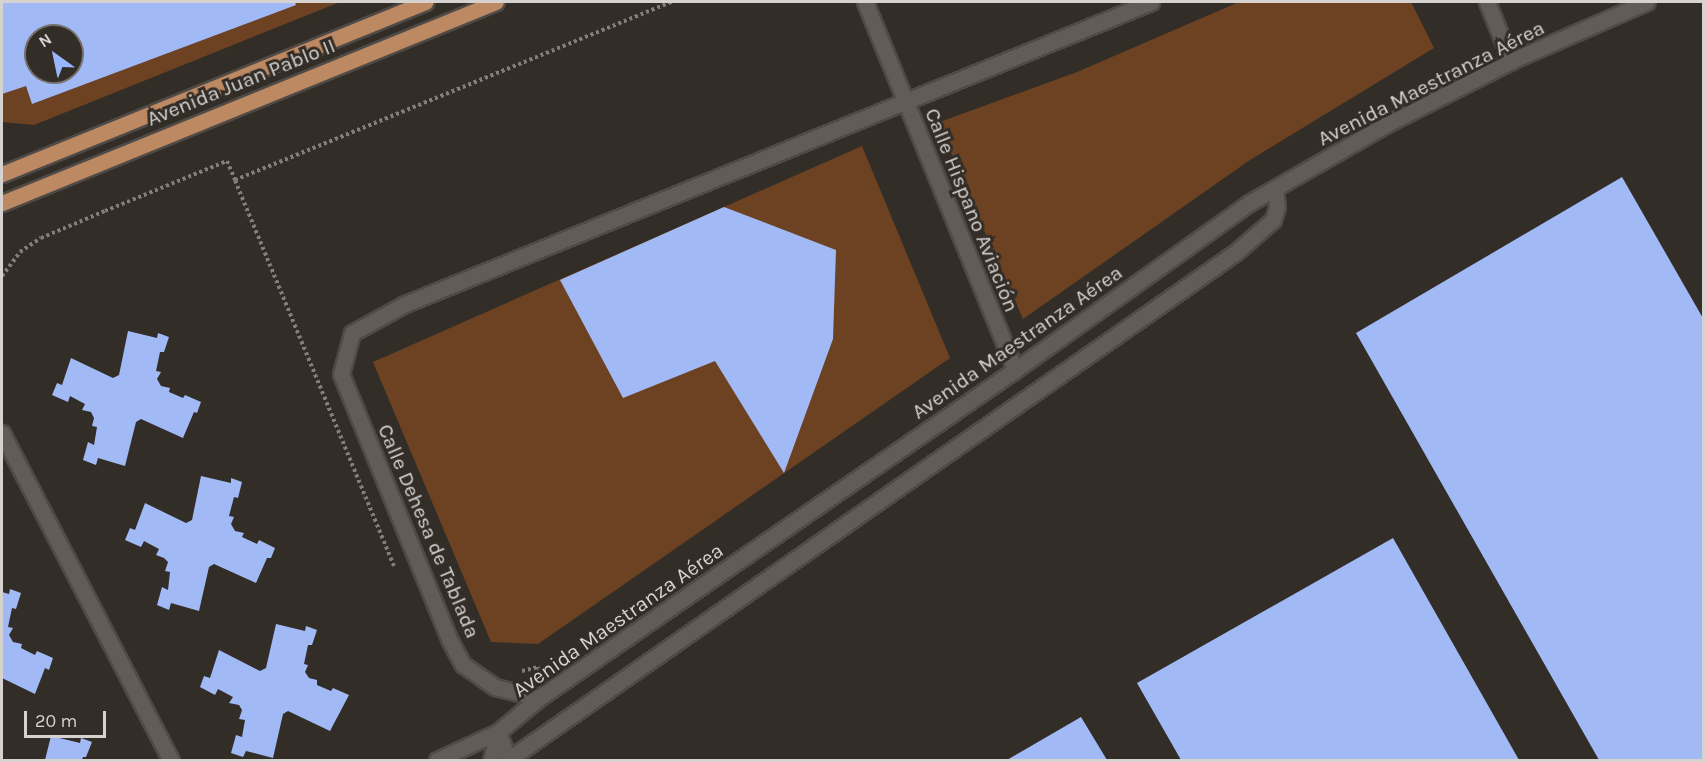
<!DOCTYPE html>
<html>
<head>
<meta charset="utf-8">
<style>
  body { margin:0 }
  #map { position:relative; width:1705px; height:762px; overflow:hidden; background:#332d28; font-family:Karla,sans-serif }
  div>[style] { position:absolute }
  [style*='--x'] { left:calc(var(--x)*1px); top:calc(var(--y)*1px); width:calc(var(--w)*1px); rotate:calc(var(--a)*1deg) }
  .green>* { inset:0; background:#6c4222 }
  .building>* { inset:0; background:#a1baf6 }
  .path>* { height:4px; margin-top:-2px; transform-origin:0; background:repeating-linear-gradient(90deg,#837e7a 0 3px,transparent 0 6px) }
  .roads { filter:drop-shadow(2px 0 #4f4a46) drop-shadow(-2px 0 #4f4a46) drop-shadow(0 2px #4f4a46) drop-shadow(0 -2px #4f4a46) }
  .minor>* { height:15px; margin:-7.5px; padding:0 7.5px; transform-origin:7.5px; border-radius:7.5px; background:#625b56 }
  .major>* { height:15px; margin:-7.5px; padding:0 7.5px; transform-origin:7.5px; border-radius:7.5px; background:#bd8963 }
  span { translate:-50% -50%; white-space:nowrap; text-align:center; line-height:1.15; -webkit-text-stroke:6px #332d28; paint-order:stroke }
  .street-label { font-size:21px; color:#d6d2cf }
  .frame { position:absolute; inset:0; border:3px solid #d6d2cf; pointer-events:none }
  .north { position:absolute; left:24px; top:24px; width:60px; height:60px; box-sizing:border-box; background:#332d28; border:2px solid #746f6b; border-radius:50%; rotate:327deg; font-size:16px; font-weight:700; line-height:24px; text-align:center; color:#d6d2cf }
  .north::after { content:''; display:block; margin:auto; width:21px; height:27px; background:#98b6fd; clip-path:polygon(50% 0,100% 100%,50% 72%,0 100%) }
  .scale { position:absolute; left:24px; top:711px; width:82px; height:27px; box-sizing:border-box; border:3px solid #d6d2cf; border-top:0; padding-left:8px; font-size:18px; line-height:21px; white-space:nowrap; color:#d6d2cf; -webkit-text-stroke:4px #332d28; paint-order:stroke }
</style>
</head>
<body>
<div id="map">
  <div class="green">
    <i style="clip-path:polygon(evenodd,2px 2px,340px 2px,34px 125px,2px 122px,2px 2px,36px 36px,72px 36px,72px 72px,36px 72px,36px 36px)"></i>
    <i style="clip-path:polygon(1239px 2px,1411px 2px,1434px 48px,1250px 160px,1023px 319px,937px 123px,1077px 72px)"></i>
    <i style="clip-path:polygon(862px 146px,950px 358px,538px 644px,491px 642px,373px 362px)"></i>
  </div>
  <div class="building">
    <i style="clip-path:polygon(evenodd,2px 2px,295px 2px,296px 5px,32px 104px,26px 86px,2px 94px,2px 2px,36px 36px,72px 36px,72px 72px,36px 72px,36px 36px)"></i>
    <i style="clip-path:polygon(1622px 177px,1704px 320px,1704px 760px,1599px 760px,1356px 333px)"></i>
    <i style="clip-path:polygon(724px 207px,836px 250px,833px 339px,784px 473px,715px 361px,623px 398px,560px 280px)"></i>
    <i style="clip-path:polygon(128px 331px,157px 338px,158px 333px,169px 337px,164px 352px,160px 352px,156px 371px,161px 372px,157px 379px,161px 386px,170px 388px,169px 392px,183px 398px,185px 395px,201px 402px,197px 413px,194px 412px,183px 438px,141px 419px,136px 422px,125px 466px,98px 458px,96px 465px,83px 460px,88px 442px,94px 445px,97px 427px,92px 426px,94px 418px,91px 412px,82px 410px,85px 404px,70px 396px,68px 402px,52px 395px,57px 383px,62px 385px,71px 358px,113px 378px,119px 375px)"></i>
    <i style="clip-path:polygon(201px 476px,231px 483px,231px 478px,242px 482px,238px 498px,234px 497px,229px 516px,234px 517px,231px 524px,235px 531px,244px 533px,242px 537px,257px 544px,259px 540px,275px 548px,271px 558px,267px 558px,256px 583px,214px 564px,209px 567px,199px 611px,171px 603px,169px 610px,157px 605px,162px 587px,168px 590px,170px 572px,165px 571px,168px 562px,164px 558px,156px 555px,159px 549px,144px 541px,141px 547px,125px 540px,130px 528px,135px 530px,145px 503px,186px 523px,192px 520px)"></i>
    <i style="clip-path:polygon(1393px 538px,1519px 760px,1181px 760px,1137px 683px)"></i>
    <i style="clip-path:polygon(10px 589px,21px 593px,16px 609px,12px 608px,8px 627px,13px 628px,9px 635px,13px 642px,22px 644px,21px 648px,35px 655px,37px 651px,53px 658px,49px 670px,45px 668px,35px 694px,2px 678px,2px 592px,9px 594px)"></i>
    <i style="clip-path:polygon(276px 624px,305px 631px,306px 626px,317px 630px,312px 645px,308px 645px,304px 664px,308px 665px,305px 672px,309px 678px,317px 680px,317px 685px,331px 691px,333px 688px,349px 695px,330px 731px,288px 711px,283px 714px,273px 758px,246px 751px,243px 757px,231px 753px,236px 735px,242px 737px,245px 720px,239px 719px,242px 710px,239px 705px,229px 703px,233px 697px,218px 689px,215px 695px,200px 687px,204px 676px,210px 678px,219px 650px,260px 671px,266px 668px)"></i>
    <i style="clip-path:polygon(1081px 717px,1107px 760px,1007px 760px)"></i>
    <i style="clip-path:polygon(51px 736px,80px 743px,81px 738px,92px 742px,86px 757px,83px 757px,82px 760px,45px 760px)"></i>
  </div>
  <div class="path">
    <i style="--x:2;--y:276;--w:30;--a:-53"></i>
    <i style="--x:20;--y:252;--w:25;--a:-34"></i>
    <i style="--x:41;--y:238;--w:69;--a:-22.9"></i>
    <i style="--x:105;--y:211;--w:132;--a:-22.3"></i>
    <i style="--x:227;--y:161;--w:21;--a:67"></i>
    <i style="--x:394;--y:566;--w:417;--a:-112.4"></i>
    <i style="--x:235;--y:180;--w:472;--a:-22.2"></i>
    <i style="--x:522;--y:671;--w:16;--a:-14"></i>
    <i style="--x:538;--y:667;--w:6;--a:59"></i>
  </div>
  <div class="roads">
    <div class="minor">
      <i style="--x:865;--y:2;--w:397;--a:67.8"></i>
      <i style="--x:1487;--y:2;--w:64;--a:67.9"></i>
      <i style="--x:2;--y:433;--w:368;--a:62.7"></i>
      <i style="--x:539;--y:698;--w:45;--a:-166"></i>
      <i style="--x:495;--y:687;--w:39;--a:-145"></i>
      <i style="--x:463;--y:665;--w:27;--a:-118"></i>
      <i style="--x:450;--y:641;--w:288;--a:-112.2"></i>
      <i style="--x:341;--y:374;--w:42;--a:-75"></i>
      <i style="--x:352;--y:333;--w:60;--a:-28.7"></i>
      <i style="--x:405;--y:304;--w:805;--a:-22.04"></i>
      <i style="--x:498;--y:732;--w:30;--a:69"></i>
      <i style="--x:509;--y:759;--w:886;--a:-34.89"></i>
      <i style="--x:1236;--y:252;--w:49;--a:-40.9"></i>
      <i style="--x:1273;--y:220;--w:14;--a:-73"></i>
      <i style="--x:1277;--y:207;--w:18;--a:-96"></i>
      <i style="--x:437;--y:760;--w:67;--a:-24.7"></i>
      <i style="--x:498;--y:732;--w:53;--a:-39.7"></i>
      <i style="--x:539;--y:698;--w:578;--a:-34.57"></i>
      <i style="--x:1015;--y:370;--w:287;--a:-35.5"></i>
      <i style="--x:1249;--y:203;--w:159;--a:-29.8"></i>
      <i style="--x:1387;--y:124;--w:139;--a:-26.9"></i>
      <i style="--x:1511;--y:61;--w:148;--a:-23.5"></i>
      <i style="--x:491;--y:760;--w:29;--a:-76"></i>
    </div>
    <div class="major">
      <i style="--x:2;--y:174;--w:457;--a:-22.1"></i>
      <i style="--x:2;--y:203;--w:533;--a:-22.14"></i>
    </div>
  </div>
  <div class="street-label">
    <span style="left:241px;top:82px;rotate:-22deg">Avenida Juan Pablo II</span>
    <span style="left:1431px;top:83px;rotate:-27deg">Avenida Maestranza Aérea</span>
    <span style="left:972px;top:210px;rotate:68deg">Calle Hispano Aviación</span>
    <span style="left:1017px;top:342px;rotate:-35deg">Avenida Maestranza Aérea</span>
    <span style="left:429px;top:531px;rotate:67deg">Calle Dehesa de Tablada</span>
    <span style="left:618px;top:620px;rotate:-35deg">Avenida Maestranza Aérea</span>
  </div>
  <div class="frame"></div>
  <div class="north">N</div>
  <div class="scale">20 m</div>
</div>
</body>
</html>
